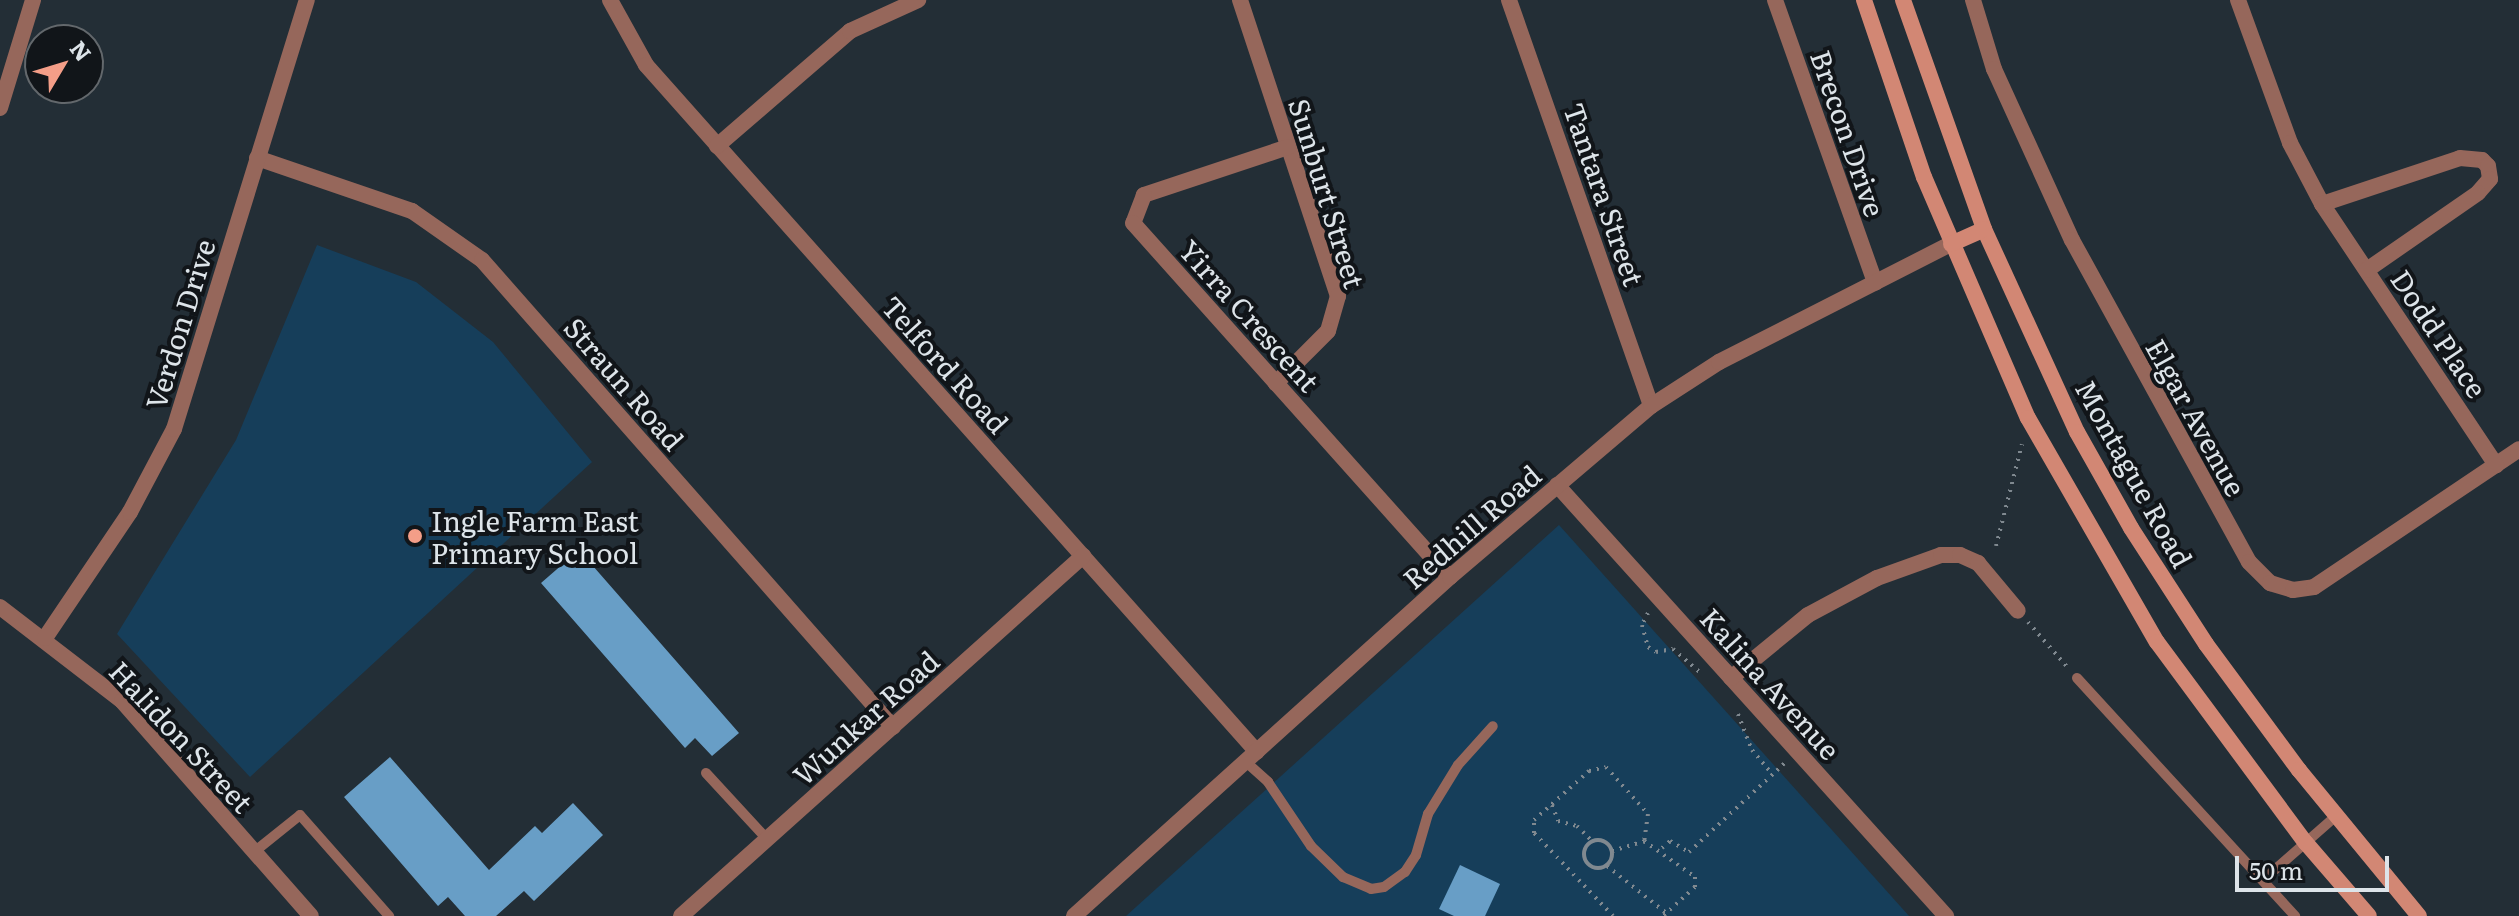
<!DOCTYPE html>
<html>
<head>
<meta charset="utf-8">
<style>
  body { margin:0 }
  #map { position:relative; width:2519px; height:916px; overflow:hidden; background:#232e36; font-family:Literata,serif }
  div>[style] { position:absolute }
  [style*='--x'] { left:calc(var(--x)*1px); top:calc(var(--y)*1px); width:calc(var(--w)*1px); rotate:calc(var(--a)*1deg) }
  .green>* { inset:0; background:#163e5a }
  .building>* { inset:0; background:#689ec6 }
  .path>* { height:4px; margin-top:-2px; transform-origin:0; background:repeating-linear-gradient(90deg,#808990 0 2px,transparent 0 8px) }
  .path>.ring { margin:-2px; padding:0; box-sizing:content-box; background:none; border:4px solid #808990; border-radius:50% }
  .service>* { height:10px; margin:-5px; padding:0 5px; transform-origin:5px; border-radius:5px; background:#96675b }
  .minor>* { height:16px; margin:-8px; padding:0 8px; transform-origin:8px; border-radius:8px; background:#96675b }
  .secondary>* { height:16px; margin:-8px; padding:0 8px; transform-origin:8px; border-radius:8px; background:#d28774 }
  .dots>* { width:22px; height:22px; translate:-50% -50%; box-sizing:border-box; border:4px solid #111519; border-radius:50% }
  span { translate:-50% -50%; white-space:nowrap; text-align:center; line-height:1.15; -webkit-text-stroke:8px #111519; paint-order:stroke }
  .street-label { font-size:28px; color:#dde4e9 }
  .poi-label { font-size:28px; color:#dde4e9 }
  .left { translate:0 -50%; text-align:left }
  .north { position:absolute; left:24px; top:24px; width:80px; height:80px; box-sizing:border-box; background:#111519; border:2px solid #63686c; border-radius:50%; rotate:52deg; font-size:22px; font-weight:700; line-height:32px; text-align:center; color:#dde4e9 }
  .north::after { content:''; display:block; margin:auto; width:28px; height:36px; background:#f49e88; clip-path:polygon(50% 0,100% 100%,50% 72%,0 100%) }
  .scale { position:absolute; left:2235px; top:856px; width:154px; height:36px; box-sizing:border-box; border:4px solid #dde4e9; border-top:0; padding-left:10px; font-size:24px; line-height:28px; white-space:nowrap; color:#dde4e9; -webkit-text-stroke:6px #111519; paint-order:stroke }
</style>
</head>
<body>
<div id="map">
  <div class="green">
    <i style="clip-path:polygon(317px 245px,416px 282px,493px 342px,592px 462px,250px 777px,117px 634px,236px 440px)"></i>
    <i style="clip-path:polygon(1559px 525px,1909px 916px,1126px 916px)"></i>
  </div>
  <div class="building">
    <i style="clip-path:polygon(579px 550px,739px 733px,712px 756px,695px 738px,685px 748px,541px 583px)"></i>
    <i style="clip-path:polygon(390px 757px,489px 870px,535px 826px,542px 833px,573px 803px,603px 835px,534px 901px,524px 891px,496px 916px,465px 916px,448px 897px,438px 906px,344px 797px)"></i>
    <i style="clip-path:polygon(1460px 865px,1500px 884px,1485px 916px,1454px 916px,1439px 909px)"></i>
  </div>
  <div class="path">
    <i style="--x:1996;--y:546;--w:105;--a:-75.7"></i>
    <i style="--x:1648;--y:613;--w:13;--a:117"></i>
    <i style="--x:1642;--y:625;--w:23;--a:75"></i>
    <i style="--x:1648;--y:647;--w:9;--a:32"></i>
    <i style="--x:1656;--y:652;--w:17;--a:-10"></i>
    <i style="--x:1673;--y:649;--w:37;--a:41"></i>
    <i style="--x:2028;--y:622;--w:62;--a:48.9"></i>
    <i style="--x:1738;--y:714;--w:39;--a:69"></i>
    <i style="--x:1752;--y:750;--w:31;--a:50"></i>
    <i style="--x:1552;--y:805;--w:17;--a:69"></i>
    <i style="--x:1558;--y:821;--w:20;--a:15"></i>
    <i style="--x:1577;--y:826;--w:21;--a:45"></i>
    <i class="ring" style="left:1584px;top:840px;width:24px;height:24px"></i>
    <i style="--x:1662;--y:848;--w:11;--a:-41"></i>
    <i style="--x:1670;--y:841;--w:22;--a:30"></i>
    <i style="--x:1689;--y:852;--w:132;--a:-42.9"></i>
    <i style="--x:1612;--y:851;--w:34;--a:-17"></i>
    <i style="--x:1607;--y:866;--w:75;--a:38.5"></i>
    <i style="--x:1613;--y:916;--w:115;--a:-133.6"></i>
    <i style="--x:1534;--y:833;--w:13;--a:-90"></i>
    <i style="--x:1534;--y:820;--w:74;--a:-41.7"></i>
    <i style="--x:1589;--y:771;--w:17;--a:-13"></i>
    <i style="--x:1606;--y:767;--w:63;--a:48.2"></i>
    <i style="--x:1648;--y:814;--w:27;--a:98"></i>
    <i style="--x:1644;--y:841;--w:62;--a:35.2"></i>
    <i style="--x:1695;--y:877;--w:10;--a:90"></i>
    <i style="--x:1695;--y:887;--w:43;--a:137.8"></i>
  </div>
  <div class="service">
    <i style="--x:2077;--y:678;--w:323;--a:47.5"></i>
    <i style="--x:1246;--y:762;--w:30;--a:42"></i>
    <i style="--x:1268;--y:782;--w:77;--a:56.1"></i>
    <i style="--x:1311;--y:846;--w:45;--a:44.1"></i>
    <i style="--x:1343;--y:877;--w:30;--a:23"></i>
    <i style="--x:1371;--y:889;--w:13;--a:-9"></i>
    <i style="--x:1384;--y:887;--w:26;--a:-36"></i>
    <i style="--x:1405;--y:872;--w:20;--a:-57"></i>
    <i style="--x:1416;--y:855;--w:43;--a:-73.7"></i>
    <i style="--x:1428;--y:814;--w:57;--a:-58.5"></i>
    <i style="--x:1458;--y:765;--w:52;--a:-48.1"></i>
    <i style="--x:706;--y:773;--w:90;--a:47.3"></i>
    <i style="--x:254;--y:852;--w:59;--a:-38.8"></i>
    <i style="--x:300;--y:815;--w:135;--a:48.6"></i>
    <i style="--x:2263;--y:880;--w:97;--a:-41.2"></i>
  </div>
  <div class="minor">
    <i style="--x:610;--y:0;--w:74;--a:61"></i>
    <i style="--x:646;--y:65;--w:919;--a:48.35"></i>
    <i style="--x:1240;--y:0;--w:312;--a:71.7"></i>
    <i style="--x:1338;--y:296;--w:36;--a:106"></i>
    <i style="--x:1328;--y:331;--w:74;--a:135"></i>
    <i style="--x:1509;--y:0;--w:430;--a:70.7"></i>
    <i style="--x:1775;--y:0;--w:300;--a:70.5"></i>
    <i style="--x:1973;--y:0;--w:72;--a:73.1"></i>
    <i style="--x:1994;--y:69;--w:188;--a:65.5"></i>
    <i style="--x:2072;--y:240;--w:367;--a:61.2"></i>
    <i style="--x:2249;--y:562;--w:30;--a:45"></i>
    <i style="--x:2270;--y:583;--w:24;--a:17"></i>
    <i style="--x:2293;--y:590;--w:21;--a:-8"></i>
    <i style="--x:2314;--y:587;--w:247;--a:-33.9"></i>
    <i style="--x:2238;--y:0;--w:152;--a:70"></i>
    <i style="--x:2290;--y:143;--w:69;--a:62.3"></i>
    <i style="--x:2322;--y:204;--w:314;--a:56.3"></i>
    <i style="--x:0;--y:108;--w:113;--a:-73"></i>
    <i style="--x:717;--y:146;--w:176;--a:-40.8"></i>
    <i style="--x:850;--y:31;--w:75;--a:-24.5"></i>
    <i style="--x:1288;--y:147;--w:152;--a:161.6"></i>
    <i style="--x:1144;--y:195;--w:30;--a:111"></i>
    <i style="--x:1133;--y:223;--w:475;--a:48.2"></i>
    <i style="--x:257;--y:158;--w:164;--a:18.9"></i>
    <i style="--x:412;--y:211;--w:85;--a:35"></i>
    <i style="--x:482;--y:260;--w:622;--a:48.65"></i>
    <i style="--x:2322;--y:204;--w:145;--a:-18.4"></i>
    <i style="--x:2460;--y:158;--w:22;--a:5"></i>
    <i style="--x:2482;--y:160;--w:8;--a:45"></i>
    <i style="--x:2488;--y:166;--w:13;--a:81"></i>
    <i style="--x:2490;--y:179;--w:18;--a:131"></i>
    <i style="--x:2478;--y:193;--w:135;--a:145.3"></i>
    <i style="--x:1557;--y:485;--w:581;--a:47.93"></i>
    <i style="--x:0;--y:607;--w:154;--a:37.6"></i>
    <i style="--x:122;--y:701;--w:286;--a:48.7"></i>
    <i style="--x:45;--y:638;--w:152;--a:-56"></i>
    <i style="--x:130;--y:512;--w:94;--a:-62.1"></i>
    <i style="--x:174;--y:429;--w:449;--a:-72.8"></i>
    <i style="--x:1731;--y:678;--w:99;--a:-39.3"></i>
    <i style="--x:1808;--y:615;--w:78;--a:-28.2"></i>
    <i style="--x:1877;--y:578;--w:68;--a:-19.8"></i>
    <i style="--x:1941;--y:555;--w:19;--a:0"></i>
    <i style="--x:1960;--y:555;--w:20;--a:24"></i>
    <i style="--x:1978;--y:563;--w:62;--a:50.2"></i>
    <i style="--x:681;--y:916;--w:540;--a:-41.85"></i>
    <i style="--x:1074;--y:916;--w:506;--a:-42.04"></i>
    <i style="--x:1450;--y:577;--w:264;--a:-40.4"></i>
    <i style="--x:1651;--y:406;--w:81;--a:-32.9"></i>
    <i style="--x:1719;--y:362;--w:260;--a:-27"></i>
  </div>
  <div class="secondary">
    <i style="--x:1864;--y:0;--w:187;--a:71.3"></i>
    <i style="--x:1924;--y:177;--w:262;--a:66.7"></i>
    <i style="--x:2028;--y:418;--w:258;--a:60.1"></i>
    <i style="--x:2157;--y:642;--w:250;--a:53.5"></i>
    <i style="--x:2306;--y:843;--w:96;--a:49.2"></i>
    <i style="--x:1903;--y:0;--w:243;--a:70.5"></i>
    <i style="--x:1984;--y:229;--w:223;--a:65.4"></i>
    <i style="--x:2077;--y:432;--w:110;--a:60.6"></i>
    <i style="--x:2131;--y:528;--w:138;--a:57.1"></i>
    <i style="--x:2206;--y:644;--w:157;--a:53.6"></i>
    <i style="--x:2299;--y:770;--w:189;--a:50.6"></i>
    <i style="--x:1951;--y:244;--w:36;--a:-24"></i>
  </div>
  <div class="dots">
    <i style="left:415px;top:536px;background:#f49e88"></i>
  </div>
  <div class="street-label">
    <span style="left:1849px;top:133px;rotate:71deg">Brecon Drive</span>
    <span style="left:1328px;top:193px;rotate:73deg">Sunburt Street</span>
    <span style="left:1605px;top:194px;rotate:71deg">Tantara Street</span>
    <span style="left:1250px;top:315px;rotate:48deg">Yirra Crescent</span>
    <span style="left:179px;top:324px;rotate:-73deg">Verdon Drive</span>
    <span style="left:2440px;top:333px;rotate:56deg">Dodd Place</span>
    <span style="left:946px;top:364px;rotate:48deg">Telford Road</span>
    <span style="left:625px;top:383px;rotate:49deg">Straun Road</span>
    <span style="left:2197px;top:417px;rotate:61deg">Elgar Avenue</span>
    <span style="left:2135px;top:473px;rotate:61deg">Montague Road</span>
    <span style="left:1471px;top:526px;rotate:-41deg">Redhill Road</span>
    <span style="left:1771px;top:683px;rotate:48deg">Kalina Avenue</span>
    <span style="left:865px;top:717px;rotate:-42deg">Wunkar Road</span>
    <span style="left:182px;top:736px;rotate:47deg">Halidon Street</span>
  </div>
  <div class="poi-label">
    <span class="left" style="left:431px;top:536px">Ingle Farm East<br>Primary School</span>
  </div>
  <div class="north">N</div>
  <div class="scale">50 m</div>
</div>
</body>
</html>
